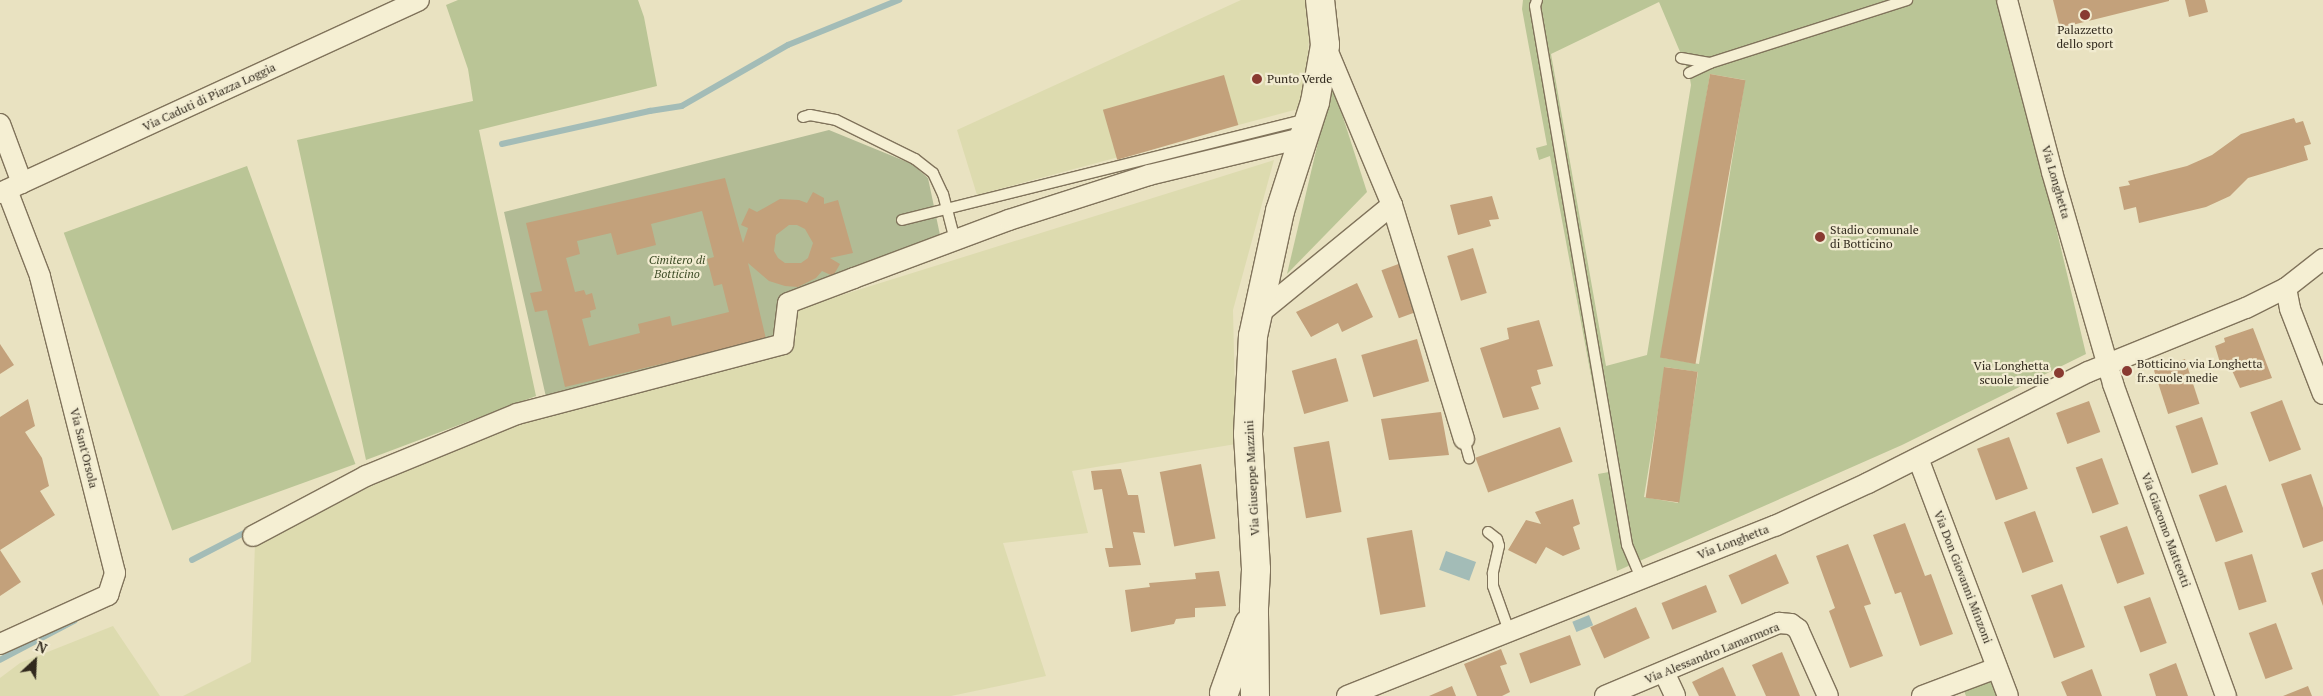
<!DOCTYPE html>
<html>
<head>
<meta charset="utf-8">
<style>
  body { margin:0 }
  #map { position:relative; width:2323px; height:696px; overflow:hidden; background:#e9e2c1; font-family:"PT Serif",serif }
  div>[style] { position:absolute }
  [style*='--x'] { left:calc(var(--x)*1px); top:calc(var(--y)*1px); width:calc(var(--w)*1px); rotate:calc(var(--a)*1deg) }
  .farmland>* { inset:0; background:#dddbaf }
  .green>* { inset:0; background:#bac596; transform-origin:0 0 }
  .cemetery>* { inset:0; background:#b2bb95 }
  .water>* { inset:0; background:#a3bcb7; transform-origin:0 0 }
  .stream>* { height:5.5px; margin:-2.75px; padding:0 2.75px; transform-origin:2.75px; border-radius:2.75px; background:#a3bcb7 }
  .building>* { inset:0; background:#c3a17b; transform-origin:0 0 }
  .roads { filter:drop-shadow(1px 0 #80735b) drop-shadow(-1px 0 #80735b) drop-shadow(0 1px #80735b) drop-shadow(0 -1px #80735b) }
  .lane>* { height:10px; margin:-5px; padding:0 5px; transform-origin:5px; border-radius:5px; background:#f5efd3 }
  .street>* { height:20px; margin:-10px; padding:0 10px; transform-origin:10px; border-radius:10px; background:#f5efd3 }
  .secondary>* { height:28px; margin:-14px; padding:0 14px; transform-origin:14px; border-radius:14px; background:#f5efd3 }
  .dots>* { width:14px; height:14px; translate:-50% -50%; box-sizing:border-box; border:2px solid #f1ebd0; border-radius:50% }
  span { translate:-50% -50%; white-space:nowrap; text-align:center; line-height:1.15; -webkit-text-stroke:4.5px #f1ebd0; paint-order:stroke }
  .poi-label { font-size:12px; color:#31291d }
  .left { translate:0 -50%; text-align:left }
  .right { translate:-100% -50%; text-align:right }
  .street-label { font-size:12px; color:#31291d }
  .park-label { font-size:12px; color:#3e4c26; font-style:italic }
  .north { position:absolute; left:10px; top:636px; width:50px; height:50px; -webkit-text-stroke:4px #f1ebd0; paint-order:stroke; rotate:25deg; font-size:14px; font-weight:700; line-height:20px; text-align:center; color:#31291d }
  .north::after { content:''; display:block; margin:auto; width:18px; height:22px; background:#31291d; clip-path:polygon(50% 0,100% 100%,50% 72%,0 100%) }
</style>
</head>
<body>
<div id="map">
  <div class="farmland">
    <i style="clip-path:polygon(1241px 0,1307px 0,1310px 24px,1305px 95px,1298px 109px,977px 195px,957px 130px)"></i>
    <i style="clip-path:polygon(1274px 160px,1233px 310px,1236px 444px,1072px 471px,1088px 533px,1003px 543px,1046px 676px,951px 696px,183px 696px,251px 662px,255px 543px,476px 435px,794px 310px)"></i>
    <i style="clip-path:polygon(113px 626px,160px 696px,0 696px,0 678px,20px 663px)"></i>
  </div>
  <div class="green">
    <i style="clip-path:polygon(458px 0,638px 0,644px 17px,657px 86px,479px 130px,536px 396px,366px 460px,297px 140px,473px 101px,468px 69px,446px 5px)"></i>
    <i style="clip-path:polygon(evenodd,1523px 0,2002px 0,2086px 354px,1902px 445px,1617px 571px,1598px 474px,1609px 472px,1550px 156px,1539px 160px,1536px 148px,1547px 145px,1522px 9px,1523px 0,1659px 2px,1689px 73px,1691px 85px,1647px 355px,1606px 366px,1551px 54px,1659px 2px,1523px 0,1710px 74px,1745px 80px,1699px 364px,1664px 358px,1710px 74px,1523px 0,1665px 367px,1698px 372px,1678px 503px,1644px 497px,1665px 367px)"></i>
    <i style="clip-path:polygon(1332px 83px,1367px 192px,1287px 274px)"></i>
    <i style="left:247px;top:166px;width:317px;height:195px;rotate:70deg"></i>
    <i style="clip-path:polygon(1996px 680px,2002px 696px,1966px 696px,1964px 691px)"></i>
  </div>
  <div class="cemetery">
    <i style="clip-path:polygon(829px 130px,912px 164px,928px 178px,940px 235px,785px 296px,779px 342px,546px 397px,504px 212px)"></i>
  </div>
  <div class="water">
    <i style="left:1446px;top:551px;width:32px;height:20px;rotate:20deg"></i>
    <i style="left:1589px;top:615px;width:11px;height:18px;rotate:68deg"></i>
  </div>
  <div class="stream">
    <i style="--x:502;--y:144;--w:152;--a:-12.6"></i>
    <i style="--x:650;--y:111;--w:32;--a:-9"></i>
    <i style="--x:682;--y:106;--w:122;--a:-29.9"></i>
    <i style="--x:788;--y:45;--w:120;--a:-22.1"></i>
    <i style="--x:192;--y:560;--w:65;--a:-27.3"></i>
    <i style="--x:0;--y:660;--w:84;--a:-27.8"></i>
  </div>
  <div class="building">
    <i style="clip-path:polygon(2053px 0,2169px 0,2169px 1px,2060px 28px)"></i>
    <i style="clip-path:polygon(2185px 0,2205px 0,2208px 12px,2189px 17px)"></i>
    <i style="left:1710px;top:74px;width:36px;height:288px;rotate:10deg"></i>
    <i style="left:1224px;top:75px;width:52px;height:126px;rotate:74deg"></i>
    <i style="clip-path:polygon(2294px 118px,2296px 123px,2303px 121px,2311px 144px,2304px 146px,2308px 160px,2248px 178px,2230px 196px,2206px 207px,2139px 223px,2136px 207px,2124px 210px,2119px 187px,2130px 185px,2128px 181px,2187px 166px,2212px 155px,2241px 134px)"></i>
    <i style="clip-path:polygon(evenodd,725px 178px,743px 243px,748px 228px,741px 225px,749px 208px,757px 212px,780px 199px,799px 200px,807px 203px,813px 192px,824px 198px,824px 204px,838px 200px,853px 253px,830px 258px,840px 264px,833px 276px,822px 271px,816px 278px,798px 287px,785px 286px,769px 281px,748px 263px,766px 339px,565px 387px,547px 310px,535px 312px,530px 293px,542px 291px,526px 223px,725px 178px,702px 211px,714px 257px,707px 259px,714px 286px,722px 284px,729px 312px,672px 326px,670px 316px,638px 324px,640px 333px,589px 346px,582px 319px,591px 317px,590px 311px,596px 309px,592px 293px,586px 295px,584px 290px,575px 292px,566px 258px,580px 254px,577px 241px,611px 233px,617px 255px,656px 245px,651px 224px,702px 211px,725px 178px,789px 225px,797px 225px,805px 229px,813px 243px,808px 258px,801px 263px,785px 263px,778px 258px,774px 251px,776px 235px,789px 225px)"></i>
    <i style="clip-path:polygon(1492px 196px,1499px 219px,1489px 220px,1491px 226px,1458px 235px,1450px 205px)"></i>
    <i style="left:1473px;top:248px;width:47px;height:27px;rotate:73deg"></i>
    <i style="left:1404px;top:262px;width:51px;height:24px;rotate:70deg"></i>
    <i style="clip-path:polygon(1357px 283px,1373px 317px,1342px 332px,1338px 323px,1311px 337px,1296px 312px)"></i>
    <i style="clip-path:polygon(1539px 320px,1553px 366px,1537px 370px,1541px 384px,1531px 387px,1539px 409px,1503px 418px,1480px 348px,1509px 339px,1507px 328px)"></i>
    <i style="clip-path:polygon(2253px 328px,2272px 378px,2240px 388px,2229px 364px,2221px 366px,2215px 346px,2225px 342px,2224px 338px)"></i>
    <i style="left:1417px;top:339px;width:44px;height:58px;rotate:74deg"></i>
    <i style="clip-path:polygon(0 344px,14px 365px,0 374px)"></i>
    <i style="left:1336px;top:358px;width:45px;height:46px;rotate:74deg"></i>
    <i style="left:2185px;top:359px;width:47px;height:33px;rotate:72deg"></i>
    <i style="left:1664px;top:367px;width:34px;height:132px;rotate:8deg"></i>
    <i style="clip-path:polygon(28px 399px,35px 426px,25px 432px,42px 458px,49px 486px,40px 491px,55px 515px,0 550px,21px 582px,0 596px,0 417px)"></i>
    <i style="left:2282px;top:400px;width:53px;height:34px;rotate:69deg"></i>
    <i style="left:2089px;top:401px;width:33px;height:35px;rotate:70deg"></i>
    <i style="clip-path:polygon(1441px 412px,1449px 455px,1389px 460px,1381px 419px)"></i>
    <i style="left:2202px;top:417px;width:50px;height:28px;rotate:71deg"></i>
    <i style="left:1560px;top:427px;width:37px;height:90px;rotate:70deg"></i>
    <i style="left:2009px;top:437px;width:55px;height:34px;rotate:70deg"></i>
    <i style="left:1329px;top:441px;width:72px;height:36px;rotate:80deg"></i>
    <i style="left:2102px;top:458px;width:49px;height:28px;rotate:70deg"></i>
    <i style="left:1201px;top:464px;width:76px;height:42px;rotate:79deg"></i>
    <i style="clip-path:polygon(1121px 469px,1128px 495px,1138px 495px,1145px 533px,1133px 532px,1141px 565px,1109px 567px,1105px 548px,1113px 548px,1102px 489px,1094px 490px,1091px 471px)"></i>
    <i style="clip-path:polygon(2311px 474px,2323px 508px,2323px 541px,2303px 548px,2281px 484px)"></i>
    <i style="left:2226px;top:485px;width:50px;height:29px;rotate:70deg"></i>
    <i style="clip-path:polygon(1573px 499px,1580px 524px,1573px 527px,1580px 549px,1563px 556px,1546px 547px,1536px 564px,1508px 550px,1526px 520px,1541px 524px,1535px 512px)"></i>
    <i style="left:2035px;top:511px;width:54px;height:33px;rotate:70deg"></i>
    <i style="clip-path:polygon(1905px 523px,1925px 576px,1931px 574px,1953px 634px,1920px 646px,1901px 592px,1895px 594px,1873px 535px)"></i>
    <i style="left:2127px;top:526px;width:51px;height:29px;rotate:70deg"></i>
    <i style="left:1412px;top:530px;width:78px;height:46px;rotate:80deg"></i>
    <i style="clip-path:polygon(1848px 544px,1871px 604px,1864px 606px,1883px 656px,1850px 668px,1829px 611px,1835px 608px,1816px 556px)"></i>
    <i style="left:1776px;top:554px;width:32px;height:52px;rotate:66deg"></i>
    <i style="left:2252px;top:554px;width:50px;height:29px;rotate:73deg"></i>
    <i style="clip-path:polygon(2323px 569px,2323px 606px,2311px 573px)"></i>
    <i style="clip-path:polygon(1219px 571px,1226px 606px,1195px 608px,1195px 617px,1176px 619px,1174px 624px,1131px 632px,1125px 590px,1150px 587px,1149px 583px,1196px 579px,1195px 573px)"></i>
    <i style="left:2062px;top:584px;width:67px;height:33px;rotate:70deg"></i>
    <i style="left:1706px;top:585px;width:29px;height:48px;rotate:68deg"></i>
    <i style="left:2150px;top:597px;width:49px;height:28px;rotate:70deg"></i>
    <i style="left:1636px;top:607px;width:34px;height:50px;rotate:66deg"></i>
    <i style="left:2276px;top:623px;width:49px;height:29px;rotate:70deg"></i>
    <i style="left:1570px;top:635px;width:32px;height:54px;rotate:70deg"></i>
    <i style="clip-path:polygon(1501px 649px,1507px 664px,1500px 666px,1510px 692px,1502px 696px,1477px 696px,1464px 664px)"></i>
    <i style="clip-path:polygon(1782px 652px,1800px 696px,1766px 696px,1752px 665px)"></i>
    <i style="clip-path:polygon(2176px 663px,2188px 696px,2156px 696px,2149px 674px)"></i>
    <i style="clip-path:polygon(1723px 667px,1736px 696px,1699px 696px,1692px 682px)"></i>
    <i style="clip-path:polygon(2092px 669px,2102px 696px,2067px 696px,2061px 682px)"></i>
    <i style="clip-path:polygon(1452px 686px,1456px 696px,1429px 696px)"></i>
    <i style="clip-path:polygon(2308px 686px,2312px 696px,2283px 696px)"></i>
  </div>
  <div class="roads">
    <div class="lane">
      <i style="--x:1537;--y:0;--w:6;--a:108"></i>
      <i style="--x:1535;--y:6;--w:547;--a:80.31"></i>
      <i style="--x:1627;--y:545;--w:36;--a:67"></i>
      <i style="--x:1681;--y:58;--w:29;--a:10"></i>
      <i style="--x:1689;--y:73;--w:23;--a:-25"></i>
      <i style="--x:1710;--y:63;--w:207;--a:-17.7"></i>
      <i style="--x:803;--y:117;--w:7;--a:-16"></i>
      <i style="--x:810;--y:115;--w:26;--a:11"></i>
      <i style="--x:836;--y:120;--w:88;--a:26.3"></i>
      <i style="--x:915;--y:159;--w:23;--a:38"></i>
      <i style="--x:933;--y:173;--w:23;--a:65"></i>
      <i style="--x:943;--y:194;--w:48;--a:75.4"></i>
      <i style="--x:902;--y:220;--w:416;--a:-14"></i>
      <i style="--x:1464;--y:439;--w:20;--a:75"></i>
      <i style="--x:1488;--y:532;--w:11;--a:38"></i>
      <i style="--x:1497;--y:539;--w:7;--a:74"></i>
      <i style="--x:1499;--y:546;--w:28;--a:103"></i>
      <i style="--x:1493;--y:573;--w:13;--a:90"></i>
      <i style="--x:1493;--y:586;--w:48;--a:70.4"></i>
    </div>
    <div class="street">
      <i style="--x:2007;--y:0;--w:178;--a:75.3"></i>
      <i style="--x:2052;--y:172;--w:221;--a:73.9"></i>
      <i style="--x:2113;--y:384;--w:332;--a:70.1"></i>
      <i style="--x:0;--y:124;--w:63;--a:69.6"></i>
      <i style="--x:0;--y:193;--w:461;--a:-24.7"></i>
      <i style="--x:1392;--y:205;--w:245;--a:72.9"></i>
      <i style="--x:2286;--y:288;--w:21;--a:79"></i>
      <i style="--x:2290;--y:309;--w:91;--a:68.8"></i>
      <i style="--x:1255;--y:317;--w:177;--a:-39.3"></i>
      <i style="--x:1392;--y:205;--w:173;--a:-112.7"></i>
      <i style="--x:1918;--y:458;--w:254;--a:69.3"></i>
      <i style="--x:253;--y:536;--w:128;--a:-28"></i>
      <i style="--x:366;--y:476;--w:163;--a:-22.3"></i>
      <i style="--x:517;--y:414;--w:275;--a:-14.7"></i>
      <i style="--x:783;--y:344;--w:41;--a:-83"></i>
      <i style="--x:788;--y:303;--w:71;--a:-20.7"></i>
      <i style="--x:854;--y:278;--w:165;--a:-20.5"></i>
      <i style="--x:1009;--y:220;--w:147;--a:-17.8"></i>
      <i style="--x:1149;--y:175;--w:157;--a:-13.6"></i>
      <i style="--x:0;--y:644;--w:119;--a:-24.4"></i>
      <i style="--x:108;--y:595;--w:23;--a:-72"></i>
      <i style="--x:115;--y:573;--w:306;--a:-104.2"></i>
      <i style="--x:40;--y:276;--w:92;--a:-111"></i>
      <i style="--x:1664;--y:672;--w:26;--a:65"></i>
      <i style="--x:1347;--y:696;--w:461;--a:-21.7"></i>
      <i style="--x:1775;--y:526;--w:102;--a:-24.8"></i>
      <i style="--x:1868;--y:483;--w:246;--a:-26.8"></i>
      <i style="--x:2088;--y:372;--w:170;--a:-22.1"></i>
      <i style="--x:2246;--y:308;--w:45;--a:-26.6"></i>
      <i style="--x:2286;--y:288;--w:47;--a:-38.1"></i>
      <i style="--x:1605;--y:696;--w:189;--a:-22.8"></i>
      <i style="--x:1779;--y:623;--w:12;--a:5"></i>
      <i style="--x:1791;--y:624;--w:9;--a:36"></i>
      <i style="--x:1798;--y:629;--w:73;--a:65.9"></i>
      <i style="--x:1922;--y:696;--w:80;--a:-20.5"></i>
    </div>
    <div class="secondary">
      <i style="--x:1224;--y:693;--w:74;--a:-70.3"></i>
      <i style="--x:1255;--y:696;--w:88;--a:-90.7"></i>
      <i style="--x:1254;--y:608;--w:39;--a:-87"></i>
      <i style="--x:1256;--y:569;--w:135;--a:-93.4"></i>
      <i style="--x:1248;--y:434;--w:98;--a:-87.1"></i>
      <i style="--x:1253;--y:336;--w:128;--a:-77.8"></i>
      <i style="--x:1280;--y:211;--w:114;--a:-72.2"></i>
      <i style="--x:1315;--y:102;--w:58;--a:-80"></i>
      <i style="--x:1325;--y:45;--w:45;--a:-96.3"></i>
    </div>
  </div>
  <div class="dots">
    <i style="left:2085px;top:15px;background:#893a31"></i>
    <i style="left:1257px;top:79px;background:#893a31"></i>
    <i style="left:1820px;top:237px;background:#893a31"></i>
    <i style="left:2127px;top:371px;background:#893a31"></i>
    <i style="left:2059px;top:373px;background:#893a31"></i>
  </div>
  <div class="poi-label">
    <span style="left:2085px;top:37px">Palazzetto<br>dello sport</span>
    <span class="left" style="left:1267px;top:79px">Punto Verde</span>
    <span class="left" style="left:1830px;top:237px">Stadio comunale<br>di Botticino</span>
    <span class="left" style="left:2137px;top:371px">Botticino via Longhetta<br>fr.scuole medie</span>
    <span class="right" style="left:2049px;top:373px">Via Longhetta<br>scuole medie</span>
  </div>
  <div class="street-label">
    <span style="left:209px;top:97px;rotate:-25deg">Via Caduti di Piazza Loggia</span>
    <span style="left:2056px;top:182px;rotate:74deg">Via Longhetta</span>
    <span style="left:84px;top:448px;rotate:76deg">Via Sant'Orsola</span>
    <span style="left:1252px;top:478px;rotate:-93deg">Via Giuseppe Mazzini</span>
    <span style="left:2166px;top:530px;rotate:70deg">Via Giacomo Matteotti</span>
    <span style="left:1733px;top:542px;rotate:-21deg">Via Longhetta</span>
    <span style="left:1963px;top:577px;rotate:69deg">Via Don Giovanni Minzoni</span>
    <span style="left:1712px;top:653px;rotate:-22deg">Via Alessandro Lamarmora</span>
  </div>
  <div class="park-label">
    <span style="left:677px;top:267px">Cimitero di<br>Botticino</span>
  </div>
  <div class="north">N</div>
</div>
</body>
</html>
